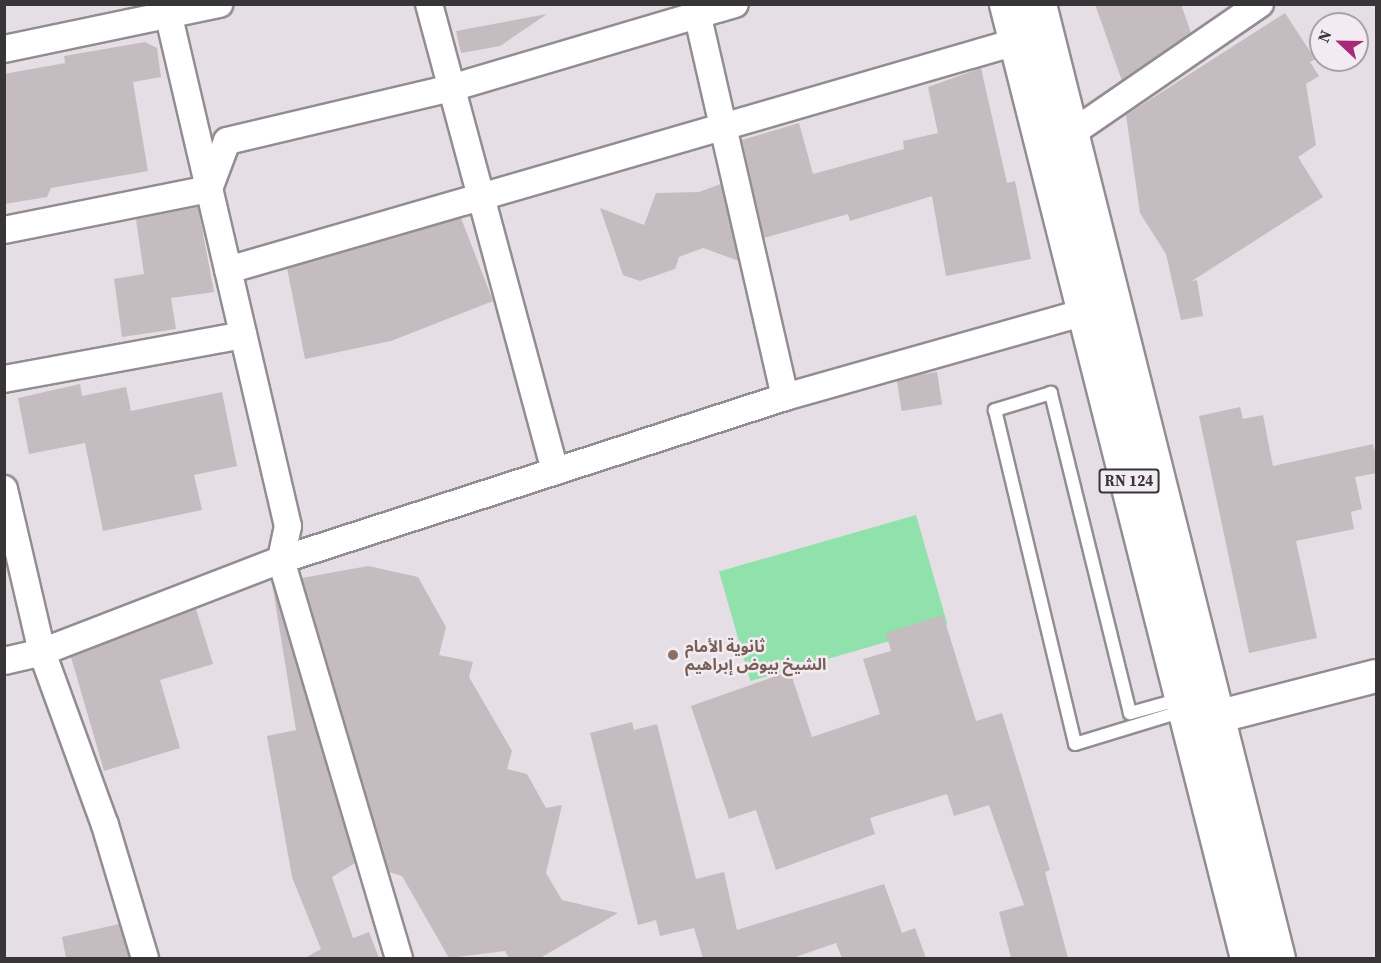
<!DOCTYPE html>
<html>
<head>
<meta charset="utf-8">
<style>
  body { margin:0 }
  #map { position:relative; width:1381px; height:963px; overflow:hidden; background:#e5dee4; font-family:"Source Serif 4","Noto Sans Arabic",serif }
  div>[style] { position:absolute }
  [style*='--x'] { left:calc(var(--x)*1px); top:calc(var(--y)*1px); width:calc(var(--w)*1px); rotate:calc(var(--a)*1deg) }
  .green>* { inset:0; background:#91e1ad; transform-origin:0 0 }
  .building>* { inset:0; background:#c5bcc0; transform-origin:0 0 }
  .roads { filter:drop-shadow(2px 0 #938d93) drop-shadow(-2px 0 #938d93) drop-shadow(0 2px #938d93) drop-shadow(0 -2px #938d93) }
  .service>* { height:12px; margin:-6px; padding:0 6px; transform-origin:6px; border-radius:6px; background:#fff }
  .minor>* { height:26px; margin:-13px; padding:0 13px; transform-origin:13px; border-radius:13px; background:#fff }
  .tertiary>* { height:32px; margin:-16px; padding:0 16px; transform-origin:16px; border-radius:16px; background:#fff }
  .primary>* { height:33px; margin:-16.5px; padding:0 16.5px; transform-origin:16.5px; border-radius:16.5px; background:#fff }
  .dots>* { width:16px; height:16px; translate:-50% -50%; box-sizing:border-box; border:3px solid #f2ebf2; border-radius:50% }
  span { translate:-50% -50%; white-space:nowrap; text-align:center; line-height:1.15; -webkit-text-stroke:5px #f2ebf2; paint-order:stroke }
  .shield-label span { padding:2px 4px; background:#f2ebf2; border:2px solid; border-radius:4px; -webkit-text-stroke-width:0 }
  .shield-label { font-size:15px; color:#383537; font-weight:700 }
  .education-label { font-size:16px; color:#785e54; font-weight:700 }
  .left { translate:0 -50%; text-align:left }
  .frame { position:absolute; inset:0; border:6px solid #383537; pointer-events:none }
  .north { position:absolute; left:1309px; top:12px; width:60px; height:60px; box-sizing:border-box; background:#f2ebf2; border:2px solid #a8a2a7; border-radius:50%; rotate:292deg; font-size:16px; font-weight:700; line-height:24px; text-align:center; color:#383537 }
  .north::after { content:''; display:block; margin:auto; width:21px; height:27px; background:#a7297a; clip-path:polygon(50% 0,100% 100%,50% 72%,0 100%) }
</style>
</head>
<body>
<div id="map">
  <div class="green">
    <i style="left:916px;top:515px;width:114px;height:205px;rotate:74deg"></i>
  </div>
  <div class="building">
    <i style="clip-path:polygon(1095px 4px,1181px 4px,1191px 33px,1122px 81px)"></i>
    <i style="clip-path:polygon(1285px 13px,1315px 59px,1310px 62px,1319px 76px,1306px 84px,1316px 145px,1298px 157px,1323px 197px,1192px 281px,1197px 280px,1203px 316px,1181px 320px,1166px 254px,1140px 213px,1126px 115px)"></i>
    <i style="clip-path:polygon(547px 14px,500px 46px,461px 53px,456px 31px)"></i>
    <i style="clip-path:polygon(145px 42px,157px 48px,161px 77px,133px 82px,148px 171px,51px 188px,47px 197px,4px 204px,4px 74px,65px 63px,64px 56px)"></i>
    <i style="clip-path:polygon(981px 68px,1007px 183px,1015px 181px,1031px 259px,946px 276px,932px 196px,850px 221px,848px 214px,764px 238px,742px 140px,799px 123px,813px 174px,904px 149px,903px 141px,938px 133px,928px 87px)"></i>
    <i style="clip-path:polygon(721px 184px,739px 261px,703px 248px,679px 257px,675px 269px,640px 281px,623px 275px,600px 208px,644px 225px,656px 193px,699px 192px)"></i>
    <i style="clip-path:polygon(198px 207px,214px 292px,171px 298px,176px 329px,122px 337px,114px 279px,144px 274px,136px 219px)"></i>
    <i style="clip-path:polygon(461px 218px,493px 301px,391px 341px,305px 359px,287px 268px)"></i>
    <i style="left:937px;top:372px;width:33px;height:41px;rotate:81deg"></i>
    <i style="clip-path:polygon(80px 384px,82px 396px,126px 387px,131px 411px,222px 392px,237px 466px,194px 475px,202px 510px,103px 531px,85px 443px,29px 454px,18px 398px)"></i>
    <i style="clip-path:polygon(1240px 407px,1243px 419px,1263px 415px,1273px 466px,1373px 444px,1377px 460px,1377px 473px,1355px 477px,1362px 509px,1351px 512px,1354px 529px,1296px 541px,1317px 638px,1249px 653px,1199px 416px)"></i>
    <i style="clip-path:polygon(368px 566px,418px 577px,446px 627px,439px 655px,473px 662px,469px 677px,512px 751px,507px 769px,527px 774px,546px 808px,562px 805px,546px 873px,562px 900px,618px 913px,540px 958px,509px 958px,505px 951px,449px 958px,402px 876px,389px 872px,302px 578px)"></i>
    <i style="clip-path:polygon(272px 583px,355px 863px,332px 877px,353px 938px,369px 932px,379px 958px,305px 958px,321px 949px,292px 877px,267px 736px,296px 730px)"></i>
    <i style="clip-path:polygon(196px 609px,213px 664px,160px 680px,180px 748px,104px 771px,71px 657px)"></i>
    <i style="clip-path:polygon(943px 615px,976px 721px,1002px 713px,1050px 870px,1045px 872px,1068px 958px,1011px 958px,999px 912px,1024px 905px,989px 805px,954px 816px,947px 794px,870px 818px,875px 834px,776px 870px,756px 810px,729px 819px,691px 706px,790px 671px,812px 737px,880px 714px,863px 659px,891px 651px,886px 633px)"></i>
    <i style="clip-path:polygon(632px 722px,634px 730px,657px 724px,696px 879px,724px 872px,737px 930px,884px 884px,902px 933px,915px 928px,926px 958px,842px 958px,836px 943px,793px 958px,703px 958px,694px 928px,660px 936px,656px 920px,638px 925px,590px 733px)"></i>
    <i style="clip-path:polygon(119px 924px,129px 958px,66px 958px,62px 937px)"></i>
  </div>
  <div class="roads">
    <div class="service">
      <i style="--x:1181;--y:699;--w:53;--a:164.6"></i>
      <i style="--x:1130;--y:713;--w:330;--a:-103.9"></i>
      <i style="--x:1051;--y:393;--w:59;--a:163.1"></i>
      <i style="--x:995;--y:410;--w:343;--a:76.5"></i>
      <i style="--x:1075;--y:744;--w:113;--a:-17"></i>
    </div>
    <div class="minor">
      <i style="--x:166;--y:4;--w:536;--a:76.85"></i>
      <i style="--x:288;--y:526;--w:35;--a:102"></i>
      <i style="--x:281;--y:560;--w:415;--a:73.5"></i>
      <i style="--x:429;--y:4;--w:484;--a:74.9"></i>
      <i style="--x:695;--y:4;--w:403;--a:77.1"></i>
      <i style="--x:4;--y:49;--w:220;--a:-11.8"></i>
      <i style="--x:1072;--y:133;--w:228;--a:-34.5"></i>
      <i style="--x:4;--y:230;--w:209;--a:-11.3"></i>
      <i style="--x:209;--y:189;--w:51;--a:-69.4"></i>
      <i style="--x:227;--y:141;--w:230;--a:-13.3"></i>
      <i style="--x:451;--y:88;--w:296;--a:-16.5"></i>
      <i style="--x:228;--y:270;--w:820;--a:-16.14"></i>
      <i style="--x:4;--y:379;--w:243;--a:-10.4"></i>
      <i style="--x:4;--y:489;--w:167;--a:76.9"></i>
      <i style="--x:42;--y:652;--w:184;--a:70"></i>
      <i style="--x:105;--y:825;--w:139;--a:73.3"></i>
      <i style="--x:4;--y:661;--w:39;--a:-13"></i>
      <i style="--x:42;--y:652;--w:256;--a:-21.1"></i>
      <i style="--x:281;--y:560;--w:530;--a:-17.92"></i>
      <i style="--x:785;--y:397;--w:313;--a:-15.8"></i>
    </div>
    <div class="tertiary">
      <i style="--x:1193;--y:723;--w:189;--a:-14.4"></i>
    </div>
    <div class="primary">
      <i style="--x:1006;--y:4;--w:984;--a:75.82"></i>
      <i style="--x:1039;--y:4;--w:983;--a:75.94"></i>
    </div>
  </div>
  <div class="dots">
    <i style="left:673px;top:655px;background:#8d6e63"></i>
  </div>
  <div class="shield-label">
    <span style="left:1129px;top:481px">RN 124</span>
  </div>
  <div class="education-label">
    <span class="left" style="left:685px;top:655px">ثانوية الأمام<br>الشيخ بيوض إبراهيم</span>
  </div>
  <div class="frame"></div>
  <div class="north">N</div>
</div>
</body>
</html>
